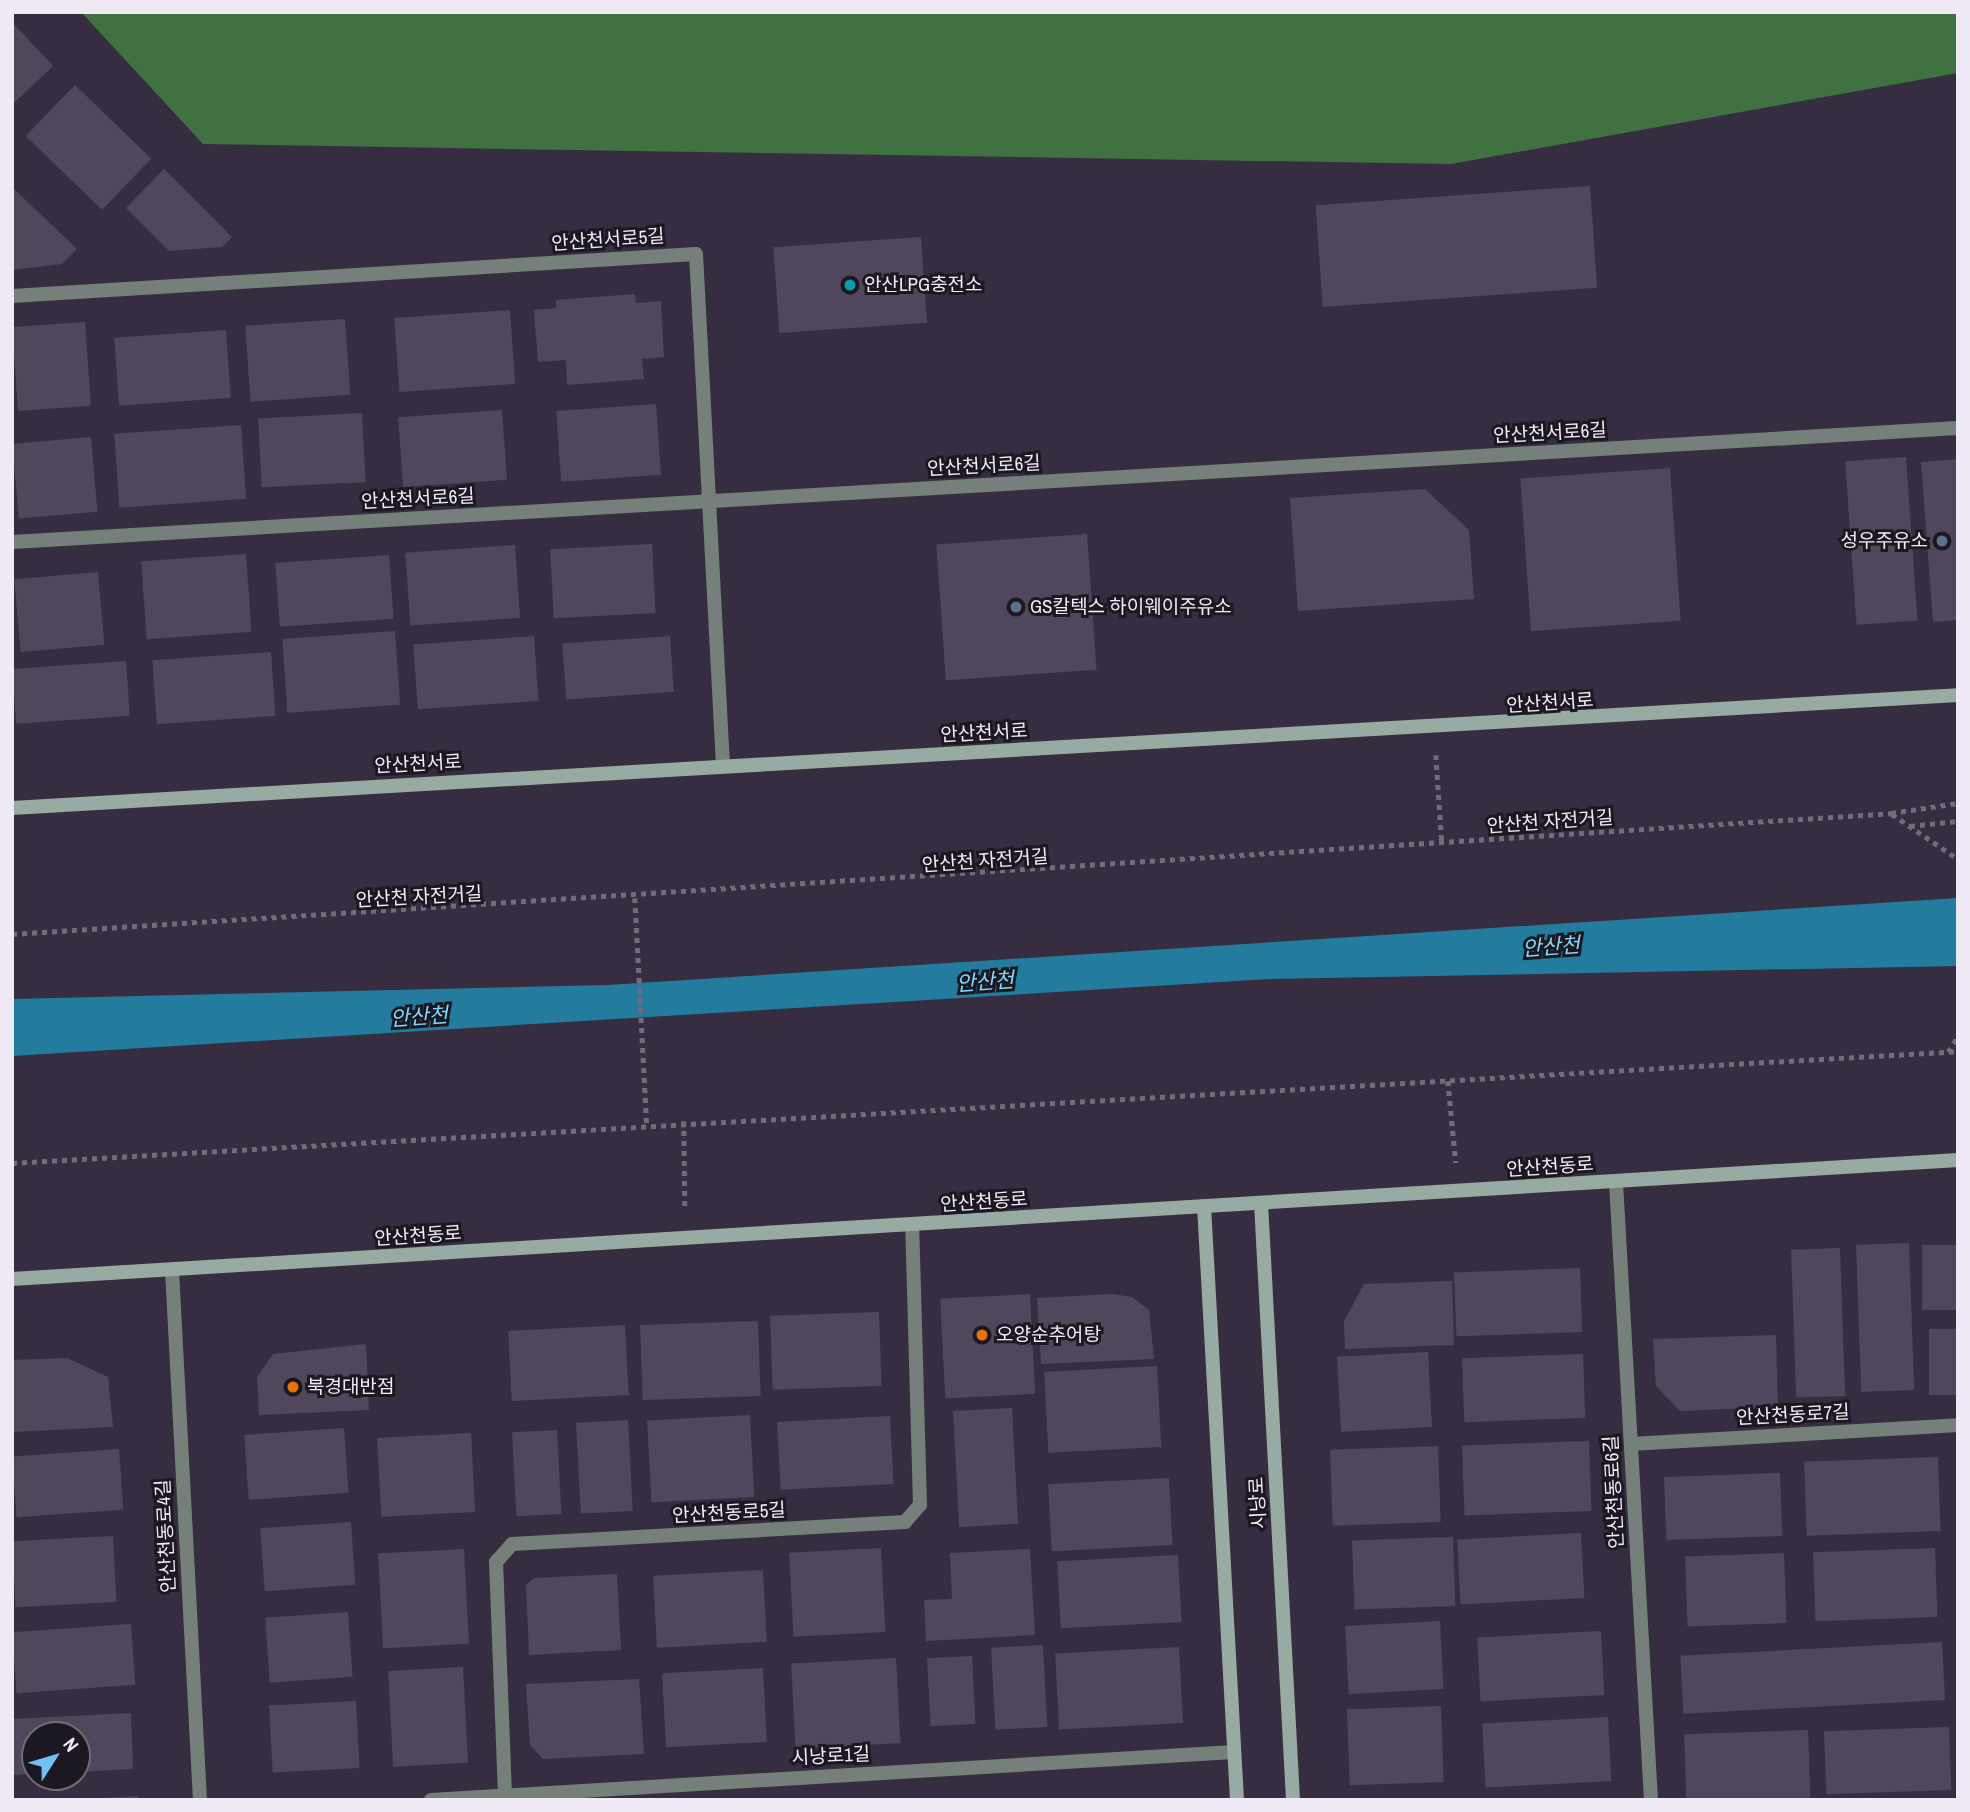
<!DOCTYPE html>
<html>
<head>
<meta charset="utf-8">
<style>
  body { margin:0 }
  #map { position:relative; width:1970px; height:1812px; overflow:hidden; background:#372d41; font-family:"Archivo Narrow","Noto Sans KR",sans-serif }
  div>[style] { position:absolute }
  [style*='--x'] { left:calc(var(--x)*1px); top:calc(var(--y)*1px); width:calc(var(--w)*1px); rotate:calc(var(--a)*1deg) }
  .forest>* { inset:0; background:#3f7240 }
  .water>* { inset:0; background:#237c9e }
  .building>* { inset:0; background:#51475c; transform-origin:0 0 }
  .path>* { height:4.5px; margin-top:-2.25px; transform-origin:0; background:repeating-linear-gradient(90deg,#736a7c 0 5px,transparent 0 10px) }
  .street>* { height:14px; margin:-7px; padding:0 7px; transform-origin:7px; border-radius:7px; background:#748079 }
  .secondary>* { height:14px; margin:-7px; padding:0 7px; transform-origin:7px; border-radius:7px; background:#98aba2 }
  .dots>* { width:19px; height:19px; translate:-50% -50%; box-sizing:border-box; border:4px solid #1c1821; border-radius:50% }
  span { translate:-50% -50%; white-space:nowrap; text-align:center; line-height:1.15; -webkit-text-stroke:6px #1c1821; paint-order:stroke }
  .street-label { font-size:19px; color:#f0eaf7 }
  .poi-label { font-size:19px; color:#f0eaf7 }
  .left { translate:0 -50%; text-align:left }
  .right { translate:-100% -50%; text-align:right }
  .water-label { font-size:21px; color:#81d9ff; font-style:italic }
  .frame { position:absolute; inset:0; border:14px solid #f0eaf7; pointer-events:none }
  .north { position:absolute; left:21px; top:1721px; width:70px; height:70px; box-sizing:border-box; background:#1c1821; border:2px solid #716c77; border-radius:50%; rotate:53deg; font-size:19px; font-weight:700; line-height:28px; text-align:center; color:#f0eaf7 }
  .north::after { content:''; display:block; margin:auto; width:24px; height:32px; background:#72c1f5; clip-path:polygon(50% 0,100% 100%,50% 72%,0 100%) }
</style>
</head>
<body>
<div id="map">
  <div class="forest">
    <i style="clip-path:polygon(81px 12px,1958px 12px,1958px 73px,1451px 164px,203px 144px)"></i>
  </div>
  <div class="water">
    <i style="clip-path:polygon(1958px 898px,1958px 966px,1269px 979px,12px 1056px,12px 999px,608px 985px)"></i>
  </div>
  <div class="building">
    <i style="clip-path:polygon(12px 22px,53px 66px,12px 105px)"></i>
    <i style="left:75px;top:85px;width:106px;height:71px;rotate:44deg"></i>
    <i style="clip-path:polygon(164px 169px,232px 237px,222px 247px,169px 251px,126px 208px)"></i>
    <i style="left:1590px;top:186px;width:102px;height:275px;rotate:86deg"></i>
    <i style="clip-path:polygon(12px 187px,77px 249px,62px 264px,12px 270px)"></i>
    <i style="left:921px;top:237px;width:86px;height:148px;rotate:86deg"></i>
    <i style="clip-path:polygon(635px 294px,636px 303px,661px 301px,664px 357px,642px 359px,644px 379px,567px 385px,566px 360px,538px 362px,534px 310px,556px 308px,556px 300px)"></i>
    <i style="left:510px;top:310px;width:74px;height:116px;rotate:86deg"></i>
    <i style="left:345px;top:319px;width:76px;height:100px;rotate:86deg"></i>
    <i style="left:85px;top:322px;width:84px;height:73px;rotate:86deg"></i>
    <i style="left:226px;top:330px;width:68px;height:112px;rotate:86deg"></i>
    <i style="left:656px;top:404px;width:71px;height:100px;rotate:86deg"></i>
    <i style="left:502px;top:410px;width:70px;height:104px;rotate:86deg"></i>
    <i style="left:362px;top:413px;width:69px;height:104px;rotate:87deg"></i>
    <i style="left:241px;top:425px;width:74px;height:127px;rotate:86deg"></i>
    <i style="left:91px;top:437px;width:75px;height:79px;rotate:85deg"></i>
    <i style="left:1906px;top:457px;width:164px;height:61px;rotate:86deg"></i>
    <i style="clip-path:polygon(1958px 459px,1958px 620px,1933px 622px,1921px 462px)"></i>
    <i style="left:1670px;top:468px;width:153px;height:150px;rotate:86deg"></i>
    <i style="clip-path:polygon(1425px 489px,1469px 530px,1474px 599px,1298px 611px,1290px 498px)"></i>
    <i style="left:1087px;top:534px;width:136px;height:151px;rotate:86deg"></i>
    <i style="left:652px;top:544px;width:69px;height:102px;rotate:87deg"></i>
    <i style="left:515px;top:545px;width:73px;height:110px;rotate:86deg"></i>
    <i style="left:246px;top:554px;width:78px;height:105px;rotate:86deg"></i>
    <i style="left:389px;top:555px;width:64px;height:114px;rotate:86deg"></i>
    <i style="left:98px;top:572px;width:73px;height:84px;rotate:85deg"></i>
    <i style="left:395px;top:631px;width:74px;height:113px;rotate:86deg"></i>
    <i style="left:534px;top:636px;width:65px;height:121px;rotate:86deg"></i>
    <i style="left:670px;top:636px;width:56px;height:108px;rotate:86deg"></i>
    <i style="left:271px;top:652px;width:64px;height:119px;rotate:86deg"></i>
    <i style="left:126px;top:661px;width:55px;height:114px;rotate:86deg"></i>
    <i style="left:1909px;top:1243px;width:147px;height:53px;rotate:88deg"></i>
    <i style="left:1958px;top:1245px;width:65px;height:36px;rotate:90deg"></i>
    <i style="left:1840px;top:1248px;width:148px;height:49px;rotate:88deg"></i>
    <i style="left:1580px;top:1268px;width:64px;height:126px;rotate:88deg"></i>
    <i style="clip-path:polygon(1452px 1281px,1454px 1345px,1345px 1349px,1344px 1321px,1364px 1284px)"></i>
    <i style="left:1030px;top:1294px;width:100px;height:90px;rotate:87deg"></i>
    <i style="clip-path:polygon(1112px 1294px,1132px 1297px,1149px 1310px,1154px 1359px,1041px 1364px,1037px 1298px)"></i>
    <i style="left:879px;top:1312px;width:74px;height:109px;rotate:88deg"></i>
    <i style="left:758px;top:1321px;width:75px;height:118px;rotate:88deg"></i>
    <i style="left:625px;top:1325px;width:70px;height:117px;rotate:87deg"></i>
    <i style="left:1958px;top:1329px;width:66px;height:29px;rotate:90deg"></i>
    <i style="clip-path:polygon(1776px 1335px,1778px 1407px,1680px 1411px,1656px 1386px,1653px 1339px)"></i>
    <i style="clip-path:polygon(366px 1344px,369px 1410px,259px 1415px,257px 1377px,273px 1354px)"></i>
    <i style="left:1428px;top:1352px;width:75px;height:91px;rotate:87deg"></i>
    <i style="left:1583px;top:1354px;width:64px;height:121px;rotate:88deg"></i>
    <i style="clip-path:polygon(67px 1358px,108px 1377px,113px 1427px,12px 1432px,12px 1360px)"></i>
    <i style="left:1157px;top:1366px;width:81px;height:113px;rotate:87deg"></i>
    <i style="left:1012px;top:1408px;width:116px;height:59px;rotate:87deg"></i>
    <i style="left:750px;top:1415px;width:82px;height:103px;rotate:87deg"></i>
    <i style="left:890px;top:1416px;width:68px;height:113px;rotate:87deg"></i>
    <i style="left:628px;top:1420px;width:91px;height:52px;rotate:87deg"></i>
    <i style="left:344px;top:1428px;width:65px;height:100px;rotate:86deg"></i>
    <i style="left:557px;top:1430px;width:84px;height:45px;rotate:87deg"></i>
    <i style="left:471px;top:1433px;width:79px;height:94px;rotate:87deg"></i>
    <i style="left:1589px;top:1441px;width:70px;height:127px;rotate:88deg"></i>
    <i style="left:1438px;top:1446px;width:76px;height:108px;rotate:88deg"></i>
    <i style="left:119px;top:1449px;width:61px;height:107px;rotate:86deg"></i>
    <i style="left:1938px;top:1457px;width:74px;height:134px;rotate:88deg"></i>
    <i style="left:1780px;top:1473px;width:63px;height:116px;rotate:88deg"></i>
    <i style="left:1169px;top:1478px;width:67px;height:121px;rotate:87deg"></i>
    <i style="left:351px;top:1522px;width:63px;height:91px;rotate:86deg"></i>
    <i style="left:1581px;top:1533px;width:65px;height:124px;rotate:87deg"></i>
    <i style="left:113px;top:1536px;width:66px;height:101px;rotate:87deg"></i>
    <i style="left:1453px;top:1537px;width:69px;height:101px;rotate:88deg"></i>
    <i style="left:881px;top:1548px;width:84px;height:92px;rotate:87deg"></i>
    <i style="left:1935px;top:1548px;width:69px;height:122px;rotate:88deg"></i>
    <i style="left:464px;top:1549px;width:95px;height:86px;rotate:87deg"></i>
    <i style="clip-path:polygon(1030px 1549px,1035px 1635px,926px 1641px,924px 1600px,952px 1599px,950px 1553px)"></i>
    <i style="left:1784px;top:1553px;width:70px;height:99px;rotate:88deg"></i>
    <i style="left:1178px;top:1555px;width:67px;height:121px;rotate:87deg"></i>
    <i style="left:763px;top:1570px;width:72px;height:110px;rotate:87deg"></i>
    <i style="clip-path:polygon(617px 1574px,621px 1650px,529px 1655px,526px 1585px,534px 1578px)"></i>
    <i style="left:348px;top:1612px;width:65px;height:83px;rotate:86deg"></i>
    <i style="left:1440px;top:1621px;width:68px;height:95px;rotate:87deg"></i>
    <i style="left:131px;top:1624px;width:61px;height:119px;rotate:86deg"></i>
    <i style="left:1601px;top:1631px;width:64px;height:124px;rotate:87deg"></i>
    <i style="left:1942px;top:1642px;width:58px;height:262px;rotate:87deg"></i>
    <i style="left:1043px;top:1645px;width:82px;height:52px;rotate:87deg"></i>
    <i style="left:1179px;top:1647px;width:76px;height:124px;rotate:87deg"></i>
    <i style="left:972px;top:1656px;width:68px;height:45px;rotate:87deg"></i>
    <i style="left:896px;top:1658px;width:85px;height:105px;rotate:87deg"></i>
    <i style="left:463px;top:1667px;width:96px;height:75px;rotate:87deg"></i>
    <i style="left:763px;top:1668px;width:74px;height:101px;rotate:87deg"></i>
    <i style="clip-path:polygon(639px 1679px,644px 1754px,543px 1759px,530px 1745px,526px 1684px)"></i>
    <i style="left:356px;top:1701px;width:67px;height:87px;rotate:87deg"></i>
    <i style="left:1441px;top:1706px;width:76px;height:94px;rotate:88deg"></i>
    <i style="clip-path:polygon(131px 1713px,133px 1769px,77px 1772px,77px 1735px,35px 1735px,35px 1774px,14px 1775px,12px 1719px)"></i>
    <i style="left:1608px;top:1717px;width:64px;height:126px;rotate:87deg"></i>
    <i style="left:1949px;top:1727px;width:63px;height:125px;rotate:88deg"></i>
    <i style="left:1808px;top:1730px;width:69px;height:124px;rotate:88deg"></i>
    <i style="clip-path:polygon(138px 1796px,138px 1800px,102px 1800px,102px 1798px)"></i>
  </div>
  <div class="path">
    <i style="--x:1436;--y:755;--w:89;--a:86.1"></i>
    <i style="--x:1892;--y:814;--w:80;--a:34.3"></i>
    <i style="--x:1910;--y:826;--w:48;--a:-5.9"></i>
    <i style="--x:635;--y:898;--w:229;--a:87"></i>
    <i style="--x:12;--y:934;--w:1883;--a:-3.68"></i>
    <i style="--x:1891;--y:813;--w:68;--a:-8.5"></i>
    <i style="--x:1948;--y:1052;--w:19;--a:-58"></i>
    <i style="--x:1448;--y:1081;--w:82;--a:84.4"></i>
    <i style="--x:684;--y:1121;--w:87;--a:89.3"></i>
    <i style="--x:12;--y:1163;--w:1949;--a:-3.29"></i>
  </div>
  <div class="street">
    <i style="--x:12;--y:296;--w:685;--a:-3.51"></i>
    <i style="--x:696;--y:254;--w:512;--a:86.98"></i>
    <i style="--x:12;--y:542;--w:1949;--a:-3.35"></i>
    <i style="--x:1616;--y:1182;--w:619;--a:86.76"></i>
    <i style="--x:172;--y:1270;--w:531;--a:86.98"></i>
    <i style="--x:1631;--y:1444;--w:328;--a:-3.3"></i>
    <i style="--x:505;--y:1795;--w:233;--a:-92.2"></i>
    <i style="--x:496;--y:1562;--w:24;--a:-48"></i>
    <i style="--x:512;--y:1544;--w:394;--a:-3.2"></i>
    <i style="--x:905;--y:1522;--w:23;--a:-49"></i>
    <i style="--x:920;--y:1505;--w:279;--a:-91.6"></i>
    <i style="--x:431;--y:1800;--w:804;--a:-3.42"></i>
  </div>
  <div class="secondary">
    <i style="--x:12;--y:808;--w:1949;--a:-3.32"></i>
    <i style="--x:1261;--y:1203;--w:598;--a:86.93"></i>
    <i style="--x:1204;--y:1206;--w:595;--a:86.82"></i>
    <i style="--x:12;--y:1279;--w:1950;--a:-3.5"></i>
  </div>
  <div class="dots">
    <i style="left:850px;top:285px;background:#0f9aa8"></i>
    <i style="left:1942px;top:541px;background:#5c6f8a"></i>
    <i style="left:1016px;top:607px;background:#5c6f8a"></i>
    <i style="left:982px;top:1335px;background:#e8710a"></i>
    <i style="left:293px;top:1387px;background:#e8710a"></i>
  </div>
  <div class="street-label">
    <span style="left:608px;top:240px;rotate:-4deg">안산천서로5길</span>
    <span style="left:1550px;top:433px;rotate:-3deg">안산천서로6길</span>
    <span style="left:984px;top:466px;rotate:-3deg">안산천서로6길</span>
    <span style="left:418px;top:499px;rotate:-3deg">안산천서로6길</span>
    <span style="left:1550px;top:703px;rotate:-4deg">안산천서로</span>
    <span style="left:984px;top:733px;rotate:-3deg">안산천서로</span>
    <span style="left:418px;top:764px;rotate:-3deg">안산천서로</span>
    <span style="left:1550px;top:822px;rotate:-4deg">안산천 자전거길</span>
    <span style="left:985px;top:861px;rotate:-4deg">안산천 자전거길</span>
    <span style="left:419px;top:897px;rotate:-3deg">안산천 자전거길</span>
    <span style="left:1550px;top:1167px;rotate:-4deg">안산천동로</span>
    <span style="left:984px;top:1202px;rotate:-4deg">안산천동로</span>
    <span style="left:418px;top:1236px;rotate:-4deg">안산천동로</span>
    <span style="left:1793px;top:1415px;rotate:-3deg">안산천동로7길</span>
    <span style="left:1614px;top:1492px;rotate:-93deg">안산천동로6길</span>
    <span style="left:1258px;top:1503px;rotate:-93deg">시낭로</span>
    <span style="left:729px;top:1513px;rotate:-3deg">안산천동로5길</span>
    <span style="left:166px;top:1536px;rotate:-93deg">안산천동로4길</span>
    <span style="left:831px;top:1756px;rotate:-3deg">시낭로1길</span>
  </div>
  <div class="poi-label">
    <span class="left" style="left:864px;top:285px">안산LPG충전소</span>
    <span class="right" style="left:1928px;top:541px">성우주유소</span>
    <span class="left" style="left:1030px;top:607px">GS칼텍스 하이웨이주유소</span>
    <span class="left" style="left:996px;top:1335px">오양순추어탕</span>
    <span class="left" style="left:307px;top:1387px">북경대반점</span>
  </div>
  <div class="water-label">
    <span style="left:1551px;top:947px;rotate:-4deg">안산천</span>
    <span style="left:985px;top:982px;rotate:-4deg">안산천</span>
    <span style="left:419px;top:1017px;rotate:-4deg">안산천</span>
  </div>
  <div class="frame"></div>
  <div class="north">N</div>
</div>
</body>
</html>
